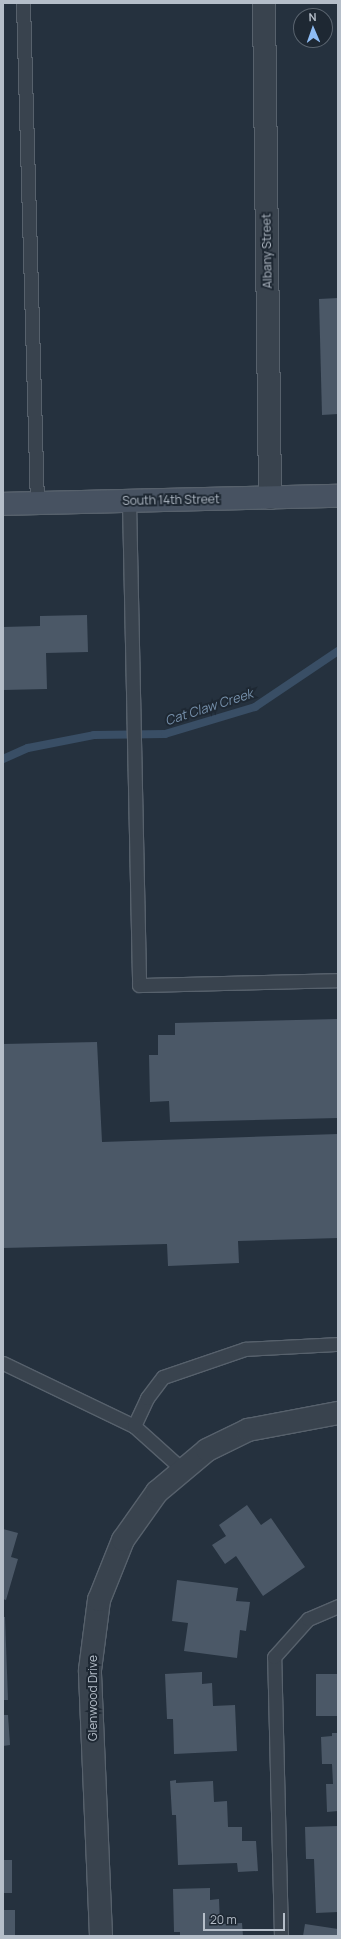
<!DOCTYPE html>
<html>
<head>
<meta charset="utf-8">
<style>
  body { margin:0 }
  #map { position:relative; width:341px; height:1939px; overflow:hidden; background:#25313e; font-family:Manrope,sans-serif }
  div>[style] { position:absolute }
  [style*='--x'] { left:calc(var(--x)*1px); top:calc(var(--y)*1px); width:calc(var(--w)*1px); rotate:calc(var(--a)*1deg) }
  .stream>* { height:8px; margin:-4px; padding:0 4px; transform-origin:4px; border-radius:4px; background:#394e65 }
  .building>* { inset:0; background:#4b5867; transform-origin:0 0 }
  .roads { filter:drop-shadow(1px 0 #57616c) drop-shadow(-1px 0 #57616c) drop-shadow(0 1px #57616c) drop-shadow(0 -1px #57616c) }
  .lane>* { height:13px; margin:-6.5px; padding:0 6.5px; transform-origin:6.5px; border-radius:6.5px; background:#39434e }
  .street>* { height:22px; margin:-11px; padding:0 11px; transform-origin:11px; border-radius:11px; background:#39434e }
  .secondary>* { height:22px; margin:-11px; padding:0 11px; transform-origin:11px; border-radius:11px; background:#475261 }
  span { translate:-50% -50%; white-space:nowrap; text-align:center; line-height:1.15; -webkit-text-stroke:4px #1e2833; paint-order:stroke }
  .street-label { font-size:12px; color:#b5bec9 }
  .water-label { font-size:13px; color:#7690ab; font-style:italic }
  .frame { position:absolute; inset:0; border:4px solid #b5bec9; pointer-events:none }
  .north { position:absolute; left:293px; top:8px; width:40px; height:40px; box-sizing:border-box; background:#1e2833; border:1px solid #5a646f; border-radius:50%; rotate:358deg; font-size:11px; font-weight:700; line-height:16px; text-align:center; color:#b5bec9 }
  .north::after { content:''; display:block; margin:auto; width:14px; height:18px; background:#8ebcf5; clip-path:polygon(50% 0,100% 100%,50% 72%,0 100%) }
  .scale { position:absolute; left:203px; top:1913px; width:82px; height:18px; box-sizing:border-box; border:2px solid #b5bec9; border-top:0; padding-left:5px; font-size:12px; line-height:14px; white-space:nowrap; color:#b5bec9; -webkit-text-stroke:3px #1e2833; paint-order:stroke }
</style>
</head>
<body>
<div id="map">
  <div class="stream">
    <i style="--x:3;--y:759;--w:27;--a:-24"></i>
    <i style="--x:28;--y:748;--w:67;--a:-11.1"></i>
    <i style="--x:94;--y:735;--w:71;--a:-0.8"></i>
    <i style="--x:165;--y:734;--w:94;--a:-16.7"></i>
    <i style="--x:255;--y:707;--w:100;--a:-34"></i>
  </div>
  <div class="building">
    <i style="clip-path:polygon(338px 298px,338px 414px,322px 415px,319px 299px)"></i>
    <i style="clip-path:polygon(87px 615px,88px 652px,46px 653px,47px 689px,3px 690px,3px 627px,40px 626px,40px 616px)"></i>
    <i style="clip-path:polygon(338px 1019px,338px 1118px,170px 1122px,169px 1101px,150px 1102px,149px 1055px,158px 1055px,158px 1035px,175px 1035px,175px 1023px)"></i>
    <i style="clip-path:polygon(97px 1042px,102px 1142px,338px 1134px,338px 1238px,238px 1241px,239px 1263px,168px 1266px,167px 1244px,3px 1248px,3px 1044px)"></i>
    <i style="clip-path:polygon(247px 1505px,261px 1525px,271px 1518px,305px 1567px,263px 1596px,236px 1556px,225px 1564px,212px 1545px,226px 1536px,219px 1525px)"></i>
    <i style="clip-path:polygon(3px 1529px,18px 1533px,11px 1557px,18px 1559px,6px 1600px,3px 1599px)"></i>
    <i style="clip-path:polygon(177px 1580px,238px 1588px,236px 1601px,250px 1602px,246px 1631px,240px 1630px,237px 1658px,184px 1651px,188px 1623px,172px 1621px)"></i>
    <i style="clip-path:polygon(3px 1617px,5px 1617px,8px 1700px,3px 1700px)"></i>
    <i style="clip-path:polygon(202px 1672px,202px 1684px,212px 1683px,213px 1706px,235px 1705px,237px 1751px,174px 1754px,173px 1719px,167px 1719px,165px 1674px)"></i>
    <i style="left:316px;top:1674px;width:22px;height:42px"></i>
    <i style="clip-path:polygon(3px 1715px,8px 1715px,10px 1745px,3px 1746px)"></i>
    <i style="clip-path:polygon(332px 1733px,338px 1733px,338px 1811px,327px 1812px,326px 1784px,333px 1784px,332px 1764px,322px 1764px,321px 1737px,332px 1736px)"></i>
    <i style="clip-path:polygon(176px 1780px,176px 1783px,213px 1781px,214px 1802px,227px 1801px,228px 1827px,242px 1827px,242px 1841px,256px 1841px,258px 1871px,238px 1872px,237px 1863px,178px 1865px,176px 1815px,172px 1815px,170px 1781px)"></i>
    <i style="clip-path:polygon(338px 1826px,338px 1912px,316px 1913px,314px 1859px,306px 1859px,305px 1827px)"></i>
    <i style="left:3px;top:1860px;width:9px;height:33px"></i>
    <i style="clip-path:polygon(210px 1888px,210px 1900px,219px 1899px,220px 1924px,242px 1923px,243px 1936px,180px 1936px,180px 1932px,174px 1932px,173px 1889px)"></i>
    <i style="left:3px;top:1910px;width:12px;height:26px"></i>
    <i style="clip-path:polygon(305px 1924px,338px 1929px,338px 1936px,303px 1936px)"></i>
  </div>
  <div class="roads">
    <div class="lane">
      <i style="--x:23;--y:3;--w:500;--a:88.4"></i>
      <i style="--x:129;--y:501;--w:484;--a:88.8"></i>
      <i style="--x:139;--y:985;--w:199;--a:-1.4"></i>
      <i style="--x:3;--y:1363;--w:145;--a:25.7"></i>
      <i style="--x:183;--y:1470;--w:66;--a:-138.1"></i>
      <i style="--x:134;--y:1426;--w:31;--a:-65"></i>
      <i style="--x:147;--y:1398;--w:26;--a:-53"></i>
      <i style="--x:163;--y:1377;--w:87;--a:-18.9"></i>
      <i style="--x:245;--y:1349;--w:93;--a:-3.1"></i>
      <i style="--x:281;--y:1936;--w:279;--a:-91.4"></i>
      <i style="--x:274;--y:1657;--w:51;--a:-48.2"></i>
      <i style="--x:308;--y:1619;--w:33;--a:-23"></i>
    </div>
    <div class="street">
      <i style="--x:264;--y:3;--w:495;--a:89.3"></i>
      <i style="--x:101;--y:1936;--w:266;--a:-92.4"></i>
      <i style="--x:90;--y:1670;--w:71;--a:-82.7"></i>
      <i style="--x:99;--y:1600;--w:65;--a:-68.2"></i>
      <i style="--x:123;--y:1540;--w:59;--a:-54.7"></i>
      <i style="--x:157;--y:1492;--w:65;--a:-40"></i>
      <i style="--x:207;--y:1450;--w:46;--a:-26"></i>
      <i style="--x:248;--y:1430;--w:92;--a:-10.7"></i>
    </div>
    <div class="secondary">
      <i style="--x:3;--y:504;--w:335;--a:-1.4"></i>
    </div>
  </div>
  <div class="street-label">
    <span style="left:267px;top:251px;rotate:-91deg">Albany Street</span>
    <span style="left:171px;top:500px;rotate:-1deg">South 14th Street</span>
    <span style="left:93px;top:1698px;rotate:-90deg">Glenwood Drive</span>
  </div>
  <div class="water-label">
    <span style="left:209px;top:707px;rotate:-18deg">Cat Claw Creek</span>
  </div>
  <div class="frame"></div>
  <div class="north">N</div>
  <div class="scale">20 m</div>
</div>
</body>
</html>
